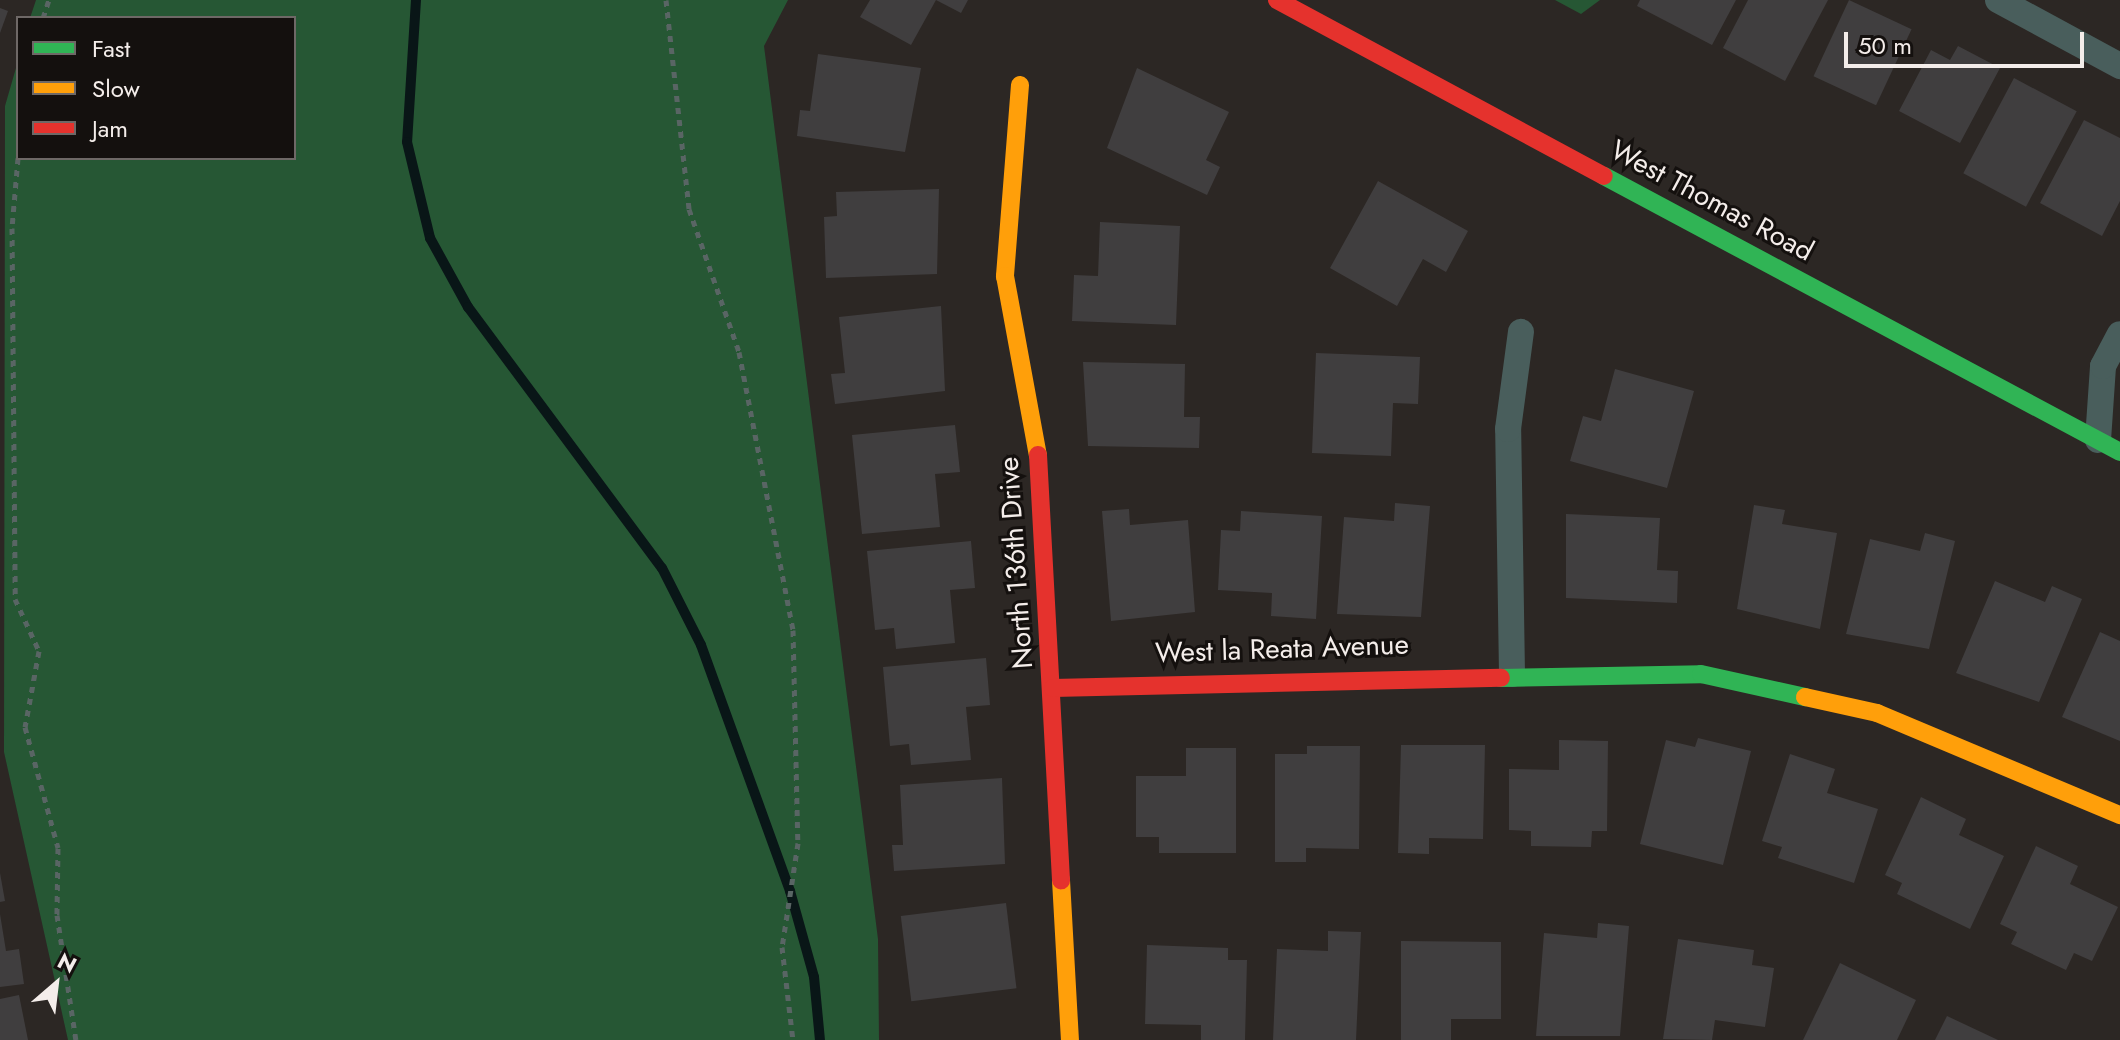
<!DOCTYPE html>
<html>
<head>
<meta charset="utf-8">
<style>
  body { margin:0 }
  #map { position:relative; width:2120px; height:1040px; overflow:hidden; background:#2c2724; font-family:Jost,sans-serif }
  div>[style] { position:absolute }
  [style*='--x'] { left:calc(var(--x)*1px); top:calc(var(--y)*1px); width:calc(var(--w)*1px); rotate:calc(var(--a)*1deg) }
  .green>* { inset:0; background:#265734 }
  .stream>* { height:10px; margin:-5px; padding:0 5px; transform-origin:5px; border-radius:5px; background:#091617 }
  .building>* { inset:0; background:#403e3f; transform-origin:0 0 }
  .path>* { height:5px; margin-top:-2.5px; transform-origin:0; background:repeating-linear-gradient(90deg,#596564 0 6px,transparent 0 12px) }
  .street>* { height:26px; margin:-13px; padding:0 13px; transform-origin:13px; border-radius:13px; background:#495e5c }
  .fast>* { height:18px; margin:-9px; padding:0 9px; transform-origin:9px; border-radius:9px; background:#30b455 }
  .slow>* { height:18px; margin:-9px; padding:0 9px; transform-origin:9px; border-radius:9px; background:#ff9f0a }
  .jam>* { height:18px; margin:-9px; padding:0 9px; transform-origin:9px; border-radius:9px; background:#e5322d }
  span { translate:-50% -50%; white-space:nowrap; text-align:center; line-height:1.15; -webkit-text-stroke:6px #14100e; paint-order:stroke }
  .street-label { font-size:28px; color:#f4edea }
  .legend { position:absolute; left:16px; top:16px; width:280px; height:144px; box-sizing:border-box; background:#14100e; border:2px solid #6e6866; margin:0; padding:10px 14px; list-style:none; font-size:24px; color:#f4edea }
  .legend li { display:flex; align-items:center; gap:16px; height:40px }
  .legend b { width:40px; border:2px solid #6e6866 }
  .north { position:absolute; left:16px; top:944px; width:80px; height:80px; -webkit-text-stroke:6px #14100e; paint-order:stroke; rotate:28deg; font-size:22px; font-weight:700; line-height:32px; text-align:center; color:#f4edea }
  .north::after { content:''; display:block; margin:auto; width:28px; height:36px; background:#f4edea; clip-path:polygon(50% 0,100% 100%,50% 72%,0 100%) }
  .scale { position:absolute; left:1844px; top:32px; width:240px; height:36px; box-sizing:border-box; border:4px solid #f4edea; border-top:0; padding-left:10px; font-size:24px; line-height:28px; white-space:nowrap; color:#f4edea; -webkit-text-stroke:6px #14100e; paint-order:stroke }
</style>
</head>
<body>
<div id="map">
  <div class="green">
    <i style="clip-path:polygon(36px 0,788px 0,764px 46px,878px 939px,879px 1040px,68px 1040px,4px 752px,5px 106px,18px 61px,18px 158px,294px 158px,294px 18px,30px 18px)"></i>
    <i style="clip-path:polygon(1555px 0,1600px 0,1581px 14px)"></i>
  </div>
  <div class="stream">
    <i style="--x:416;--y:0;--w:142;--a:93.6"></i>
    <i style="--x:407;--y:142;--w:99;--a:76.5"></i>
    <i style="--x:430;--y:238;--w:79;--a:61.2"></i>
    <i style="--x:468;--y:307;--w:325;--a:53.4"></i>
    <i style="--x:662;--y:568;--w:86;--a:63.1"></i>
    <i style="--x:701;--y:645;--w:262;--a:70.1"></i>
    <i style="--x:790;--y:891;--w:89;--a:74.4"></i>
    <i style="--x:814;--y:977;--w:63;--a:84.6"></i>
  </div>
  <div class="building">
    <i style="clip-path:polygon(870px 0,936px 0,911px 45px,860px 17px)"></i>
    <i style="clip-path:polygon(936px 0,968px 0,961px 13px)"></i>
    <i style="clip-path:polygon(1640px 0,1736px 0,1712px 45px,1637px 6px)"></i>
    <i style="clip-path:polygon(1748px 0,1828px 0,1785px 81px,1723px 48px)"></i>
    <i style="left:1849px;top:0;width:69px;height:84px;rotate:25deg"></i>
    <i style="clip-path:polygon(0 8px,8px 11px,0 33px)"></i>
    <i style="clip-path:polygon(1958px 46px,2000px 68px,1960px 143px,1899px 111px,1931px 50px,1950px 60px)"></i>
    <i style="clip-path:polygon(818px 54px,921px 68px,905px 152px,797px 136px,800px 110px,810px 111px)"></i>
    <i style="clip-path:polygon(1137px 68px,1229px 112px,1206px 160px,1220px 167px,1207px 195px,1107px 148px)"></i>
    <i style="left:2014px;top:78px;width:71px;height:108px;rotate:28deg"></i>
    <i style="clip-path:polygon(2084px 120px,2120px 138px,2120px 201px,2102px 236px,2040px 203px)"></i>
    <i style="clip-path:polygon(1378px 181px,1468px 231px,1446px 272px,1423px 259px,1397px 306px,1330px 268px)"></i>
    <i style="clip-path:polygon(939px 189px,937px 274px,826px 278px,824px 217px,837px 216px,836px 192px)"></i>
    <i style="clip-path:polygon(1100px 222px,1180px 226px,1176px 325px,1072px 321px,1074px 275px,1098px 276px)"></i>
    <i style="clip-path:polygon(941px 306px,945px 391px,835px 404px,831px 374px,845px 373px,839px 317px)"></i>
    <i style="clip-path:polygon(1316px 353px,1420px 357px,1418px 404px,1393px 403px,1391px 456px,1312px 453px)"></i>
    <i style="clip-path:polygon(1083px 362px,1185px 364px,1184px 417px,1200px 417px,1199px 448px,1088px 446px)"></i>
    <i style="clip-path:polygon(1615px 369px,1694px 391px,1667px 488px,1570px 461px,1583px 416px,1601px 421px)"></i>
    <i style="clip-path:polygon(955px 425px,960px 472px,935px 474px,940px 527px,862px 534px,852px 435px)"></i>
    <i style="clip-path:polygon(1395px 503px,1430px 506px,1421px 617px,1337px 614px,1344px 517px,1394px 521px)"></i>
    <i style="clip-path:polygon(1754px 505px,1785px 510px,1782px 524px,1837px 533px,1820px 629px,1737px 609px)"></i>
    <i style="clip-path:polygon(1129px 509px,1130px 525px,1188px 520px,1195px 612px,1111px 621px,1102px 511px)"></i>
    <i style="clip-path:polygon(1241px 511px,1322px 516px,1316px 619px,1271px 616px,1272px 593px,1218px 590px,1221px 530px,1240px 531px)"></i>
    <i style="clip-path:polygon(1566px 514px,1660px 518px,1657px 570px,1678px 571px,1677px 603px,1566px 598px)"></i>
    <i style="clip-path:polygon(1925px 533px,1955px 541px,1929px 649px,1846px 634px,1870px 539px,1920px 551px)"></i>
    <i style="clip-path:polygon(971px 541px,975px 588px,950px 590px,955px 643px,896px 649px,894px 628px,875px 630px,867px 551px)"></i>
    <i style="clip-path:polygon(1995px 581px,2045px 602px,2052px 586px,2082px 599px,2039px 702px,1956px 673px)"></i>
    <i style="clip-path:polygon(2100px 632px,2120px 641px,2120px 741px,2062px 717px)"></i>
    <i style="clip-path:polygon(986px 658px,990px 705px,966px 707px,971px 760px,911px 765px,909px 744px,890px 746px,883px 667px)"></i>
    <i style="clip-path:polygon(1698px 738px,1751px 751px,1723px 865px,1640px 844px,1666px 740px,1695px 747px)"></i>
    <i style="clip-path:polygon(1559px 740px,1608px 741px,1607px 831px,1592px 831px,1591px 847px,1531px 846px,1531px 831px,1509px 830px,1509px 769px,1559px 770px)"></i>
    <i style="clip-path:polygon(1401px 745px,1485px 745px,1483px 839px,1429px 838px,1429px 854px,1398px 853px)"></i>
    <i style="clip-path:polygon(1307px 746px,1360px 746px,1359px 849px,1306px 848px,1306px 862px,1275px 862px,1275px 754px,1307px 754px)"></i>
    <i style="clip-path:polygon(1186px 748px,1236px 748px,1236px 853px,1159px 853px,1159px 837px,1136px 837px,1136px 776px,1186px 776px)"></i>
    <i style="clip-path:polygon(1790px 754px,1835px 769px,1827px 793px,1878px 809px,1854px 883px,1778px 858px,1782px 847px,1762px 841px)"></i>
    <i style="clip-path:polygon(1002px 778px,1005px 864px,894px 871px,892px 845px,903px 845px,900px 785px)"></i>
    <i style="clip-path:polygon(1921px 797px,1966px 819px,1959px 835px,2004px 856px,1970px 929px,1897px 894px,1902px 883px,1885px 875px)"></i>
    <i style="clip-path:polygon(2036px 846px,2078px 866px,2070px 884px,2118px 907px,2092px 961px,2074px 953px,2066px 970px,2011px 944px,2017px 932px,2000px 924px)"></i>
    <i style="clip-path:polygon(0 873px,5px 901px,0 902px)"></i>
    <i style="left:1006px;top:903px;width:86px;height:106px;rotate:83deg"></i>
    <i style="clip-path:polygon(0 914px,6px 951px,19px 949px,24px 984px,0 987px)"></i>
    <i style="clip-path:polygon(1598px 923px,1629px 926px,1620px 1036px,1536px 1036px,1544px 933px,1597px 938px)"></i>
    <i style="clip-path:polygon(1328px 931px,1361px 932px,1356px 1040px,1273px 1040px,1277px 949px,1328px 951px)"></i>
    <i style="clip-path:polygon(1678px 939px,1754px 950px,1752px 965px,1774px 968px,1765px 1027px,1715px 1020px,1712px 1040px,1663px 1039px)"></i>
    <i style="clip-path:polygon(1401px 941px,1501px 942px,1501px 1019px,1451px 1019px,1451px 1040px,1401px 1040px)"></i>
    <i style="clip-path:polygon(1147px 945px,1228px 948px,1228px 960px,1247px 960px,1245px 1040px,1201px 1040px,1201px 1025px,1145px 1024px)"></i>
    <i style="clip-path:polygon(1840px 963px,1916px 1000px,1897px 1040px,1803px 1040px)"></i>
    <i style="clip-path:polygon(19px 995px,28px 1040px,0 1040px,0 999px)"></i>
    <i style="clip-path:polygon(1947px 1016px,1998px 1040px,1935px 1040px)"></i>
  </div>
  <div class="path">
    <i style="--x:666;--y:0;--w:210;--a:83.7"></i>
    <i style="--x:689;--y:209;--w:151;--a:70.7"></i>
    <i style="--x:739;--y:352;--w:283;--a:79"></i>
    <i style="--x:793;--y:630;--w:213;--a:88.7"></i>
    <i style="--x:798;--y:843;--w:105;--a:98.7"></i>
    <i style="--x:782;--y:947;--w:94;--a:83.3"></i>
    <i style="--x:43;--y:18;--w:19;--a:-72"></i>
    <i style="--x:18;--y:158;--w:70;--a:94.9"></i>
    <i style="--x:12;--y:228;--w:371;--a:89.5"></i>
    <i style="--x:15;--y:599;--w:57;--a:65.2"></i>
    <i style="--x:39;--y:651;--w:77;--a:100.4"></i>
    <i style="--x:25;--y:727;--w:125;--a:74.7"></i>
    <i style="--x:58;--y:848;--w:67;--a:90.9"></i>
    <i style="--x:57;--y:915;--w:126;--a:81.4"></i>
  </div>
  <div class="street">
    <i style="--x:1998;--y:0;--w:139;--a:28.4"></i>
    <i style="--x:2098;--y:440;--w:74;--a:-86.1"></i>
    <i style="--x:2103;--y:366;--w:36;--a:-62"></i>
    <i style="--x:1512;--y:674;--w:245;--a:-90.9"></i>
    <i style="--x:1508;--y:429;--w:98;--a:-82.4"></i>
  </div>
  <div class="fast">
    <i style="--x:1604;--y:176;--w:585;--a:28.14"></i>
    <i style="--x:1501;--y:678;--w:200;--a:-1.1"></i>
    <i style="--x:1701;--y:674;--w:107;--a:12.5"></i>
  </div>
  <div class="slow">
    <i style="--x:1020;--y:85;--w:192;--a:94.5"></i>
    <i style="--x:1005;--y:276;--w:182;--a:79.6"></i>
    <i style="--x:1805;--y:697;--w:74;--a:12.5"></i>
    <i style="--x:1877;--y:713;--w:264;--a:22.8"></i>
    <i style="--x:1061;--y:880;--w:160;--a:86.8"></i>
  </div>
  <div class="jam">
    <i style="--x:1277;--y:0;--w:371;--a:28.3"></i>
    <i style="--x:1038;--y:455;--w:426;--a:86.9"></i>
    <i style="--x:1053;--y:688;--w:448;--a:-1.3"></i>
  </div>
  <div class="street-label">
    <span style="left:1712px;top:201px;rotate:28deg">West Thomas Road</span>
    <span style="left:1016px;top:563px;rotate:-94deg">North 136th Drive</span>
    <span style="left:1282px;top:649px;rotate:-2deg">West la Reata Avenue</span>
  </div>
  <ul class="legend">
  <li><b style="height:10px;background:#30b455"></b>Fast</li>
  <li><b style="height:10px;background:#ff9f0a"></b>Slow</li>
  <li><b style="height:10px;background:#e5322d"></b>Jam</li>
  </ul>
  <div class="north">N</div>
  <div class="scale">50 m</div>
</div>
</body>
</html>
